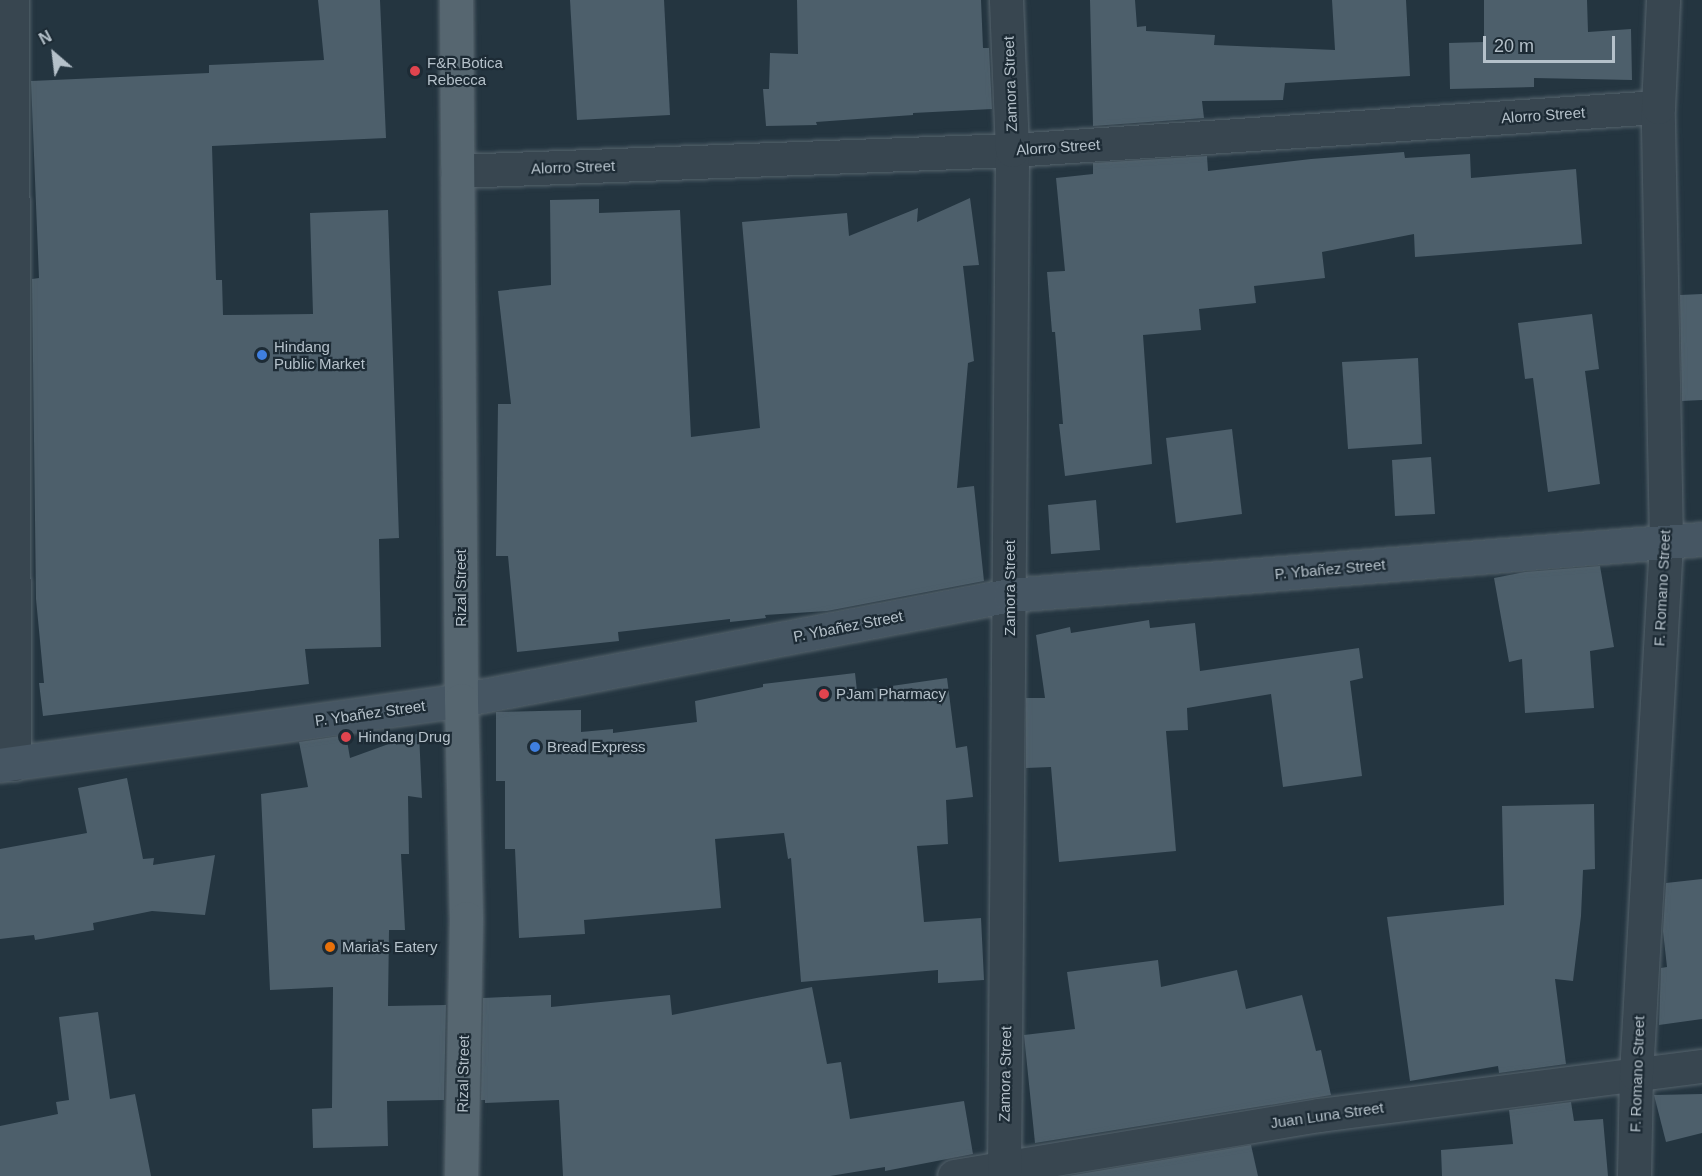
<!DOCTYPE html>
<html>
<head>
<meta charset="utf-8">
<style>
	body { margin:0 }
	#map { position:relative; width:1702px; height:1176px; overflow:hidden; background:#243540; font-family:Arial,sans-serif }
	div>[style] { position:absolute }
	.building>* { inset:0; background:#4d5f6b }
	.roads { filter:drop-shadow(0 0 2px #56646d) drop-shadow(0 0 2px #56646d) }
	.street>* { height:33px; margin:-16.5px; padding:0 16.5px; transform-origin:16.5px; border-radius:16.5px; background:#384650 }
	.secondary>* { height:33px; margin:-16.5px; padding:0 16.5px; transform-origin:16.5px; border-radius:16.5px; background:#465663 }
	.primary>* { height:33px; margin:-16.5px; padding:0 16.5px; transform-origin:16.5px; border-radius:16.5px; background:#566670 }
	.dots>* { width:16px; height:16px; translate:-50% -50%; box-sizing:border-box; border:3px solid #1d2b35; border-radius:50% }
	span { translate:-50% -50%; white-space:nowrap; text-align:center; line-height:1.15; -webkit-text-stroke:4.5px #1d2b35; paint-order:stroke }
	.poi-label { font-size:15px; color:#b5c1ca }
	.left { translate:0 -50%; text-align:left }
	.street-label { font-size:15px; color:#b5c1ca }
	.north { position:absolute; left:24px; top:24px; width:60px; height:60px; -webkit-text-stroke:4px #1d2b35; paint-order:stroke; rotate:332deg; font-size:16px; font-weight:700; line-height:24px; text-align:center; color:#b5c1ca }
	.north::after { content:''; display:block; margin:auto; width:21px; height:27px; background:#b5c1ca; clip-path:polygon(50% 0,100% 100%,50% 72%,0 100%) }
	.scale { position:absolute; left:1483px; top:36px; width:132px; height:27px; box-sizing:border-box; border:3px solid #b5c1ca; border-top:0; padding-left:8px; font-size:18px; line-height:21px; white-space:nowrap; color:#b5c1ca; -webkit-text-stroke:4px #1d2b35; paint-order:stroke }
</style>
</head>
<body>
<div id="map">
	<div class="building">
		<i style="clip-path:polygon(318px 0,380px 0,386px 138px,212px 146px,216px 280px,222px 280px,223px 315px,313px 314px,310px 213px,388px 210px,399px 538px,379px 539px,381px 647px,305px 649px,309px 684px,43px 716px,39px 683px,44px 683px,36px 599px,32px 279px,39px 278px,31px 81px,209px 73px,209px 65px,324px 60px)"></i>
		<i style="clip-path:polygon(570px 0,664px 0,670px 115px,577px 120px)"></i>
		<i style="clip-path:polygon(797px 0,981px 0,983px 48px,989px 48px,992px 109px,913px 113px,913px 115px,816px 122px,817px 125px,766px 126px,763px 89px,769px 89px,770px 53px,798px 54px)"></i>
		<i style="clip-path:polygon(1090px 0,1135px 0,1137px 27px,1146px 26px,1146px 31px,1215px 35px,1214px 45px,1335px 50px,1332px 0,1406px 0,1410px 76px,1285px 83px,1283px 100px,1202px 101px,1204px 118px,1093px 126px)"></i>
		<i style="clip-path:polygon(1484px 0,1587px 0,1588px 32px,1631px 29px,1632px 80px,1534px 78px,1534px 87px,1450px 89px,1449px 43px,1484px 42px)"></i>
		<i style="clip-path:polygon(1404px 152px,1405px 158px,1470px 154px,1471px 178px,1576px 169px,1582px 244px,1415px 257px,1414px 234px,1322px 252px,1325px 278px,1254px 286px,1256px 303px,1199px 309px,1201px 330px,1143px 335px,1152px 464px,1065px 476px,1059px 424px,1063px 424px,1055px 332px,1052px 332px,1047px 272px,1065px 271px,1056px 178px,1093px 174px,1093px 163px,1207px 156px,1208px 171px,1311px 159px)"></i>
		<i style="clip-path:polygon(970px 198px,979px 265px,963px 266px,974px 361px,968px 363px,957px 488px,974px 486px,984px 581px,827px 611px,765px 615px,766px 618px,730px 622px,730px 619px,618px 632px,619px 641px,517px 652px,508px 556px,496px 556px,498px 404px,511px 404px,498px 291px,551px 285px,550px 200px,599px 199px,599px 213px,680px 210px,691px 437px,760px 428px,742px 222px,847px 213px,849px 236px,918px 208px,917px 222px)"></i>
		<i style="clip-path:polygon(1702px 294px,1702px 400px,1682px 401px,1680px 295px)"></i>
		<i style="clip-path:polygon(1592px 314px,1599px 369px,1585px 371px,1600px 484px,1548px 492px,1533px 378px,1525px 379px,1518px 323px)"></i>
		<i style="clip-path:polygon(1418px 358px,1422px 444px,1348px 449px,1342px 362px)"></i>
		<i style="clip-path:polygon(1232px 429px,1242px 514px,1176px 523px,1166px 438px)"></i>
		<i style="clip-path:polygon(1431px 457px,1435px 514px,1395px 516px,1392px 460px)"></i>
		<i style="clip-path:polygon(1096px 500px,1100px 550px,1051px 554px,1048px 505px)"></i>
		<i style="clip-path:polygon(1600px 566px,1614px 647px,1590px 651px,1594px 708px,1525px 713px,1522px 659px,1509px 662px,1494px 578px,1525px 572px)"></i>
		<i style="clip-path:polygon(1149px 620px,1150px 628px,1195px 623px,1200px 671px,1359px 648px,1363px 678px,1350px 681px,1362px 776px,1283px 787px,1271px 694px,1187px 708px,1188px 730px,1166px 731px,1176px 851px,1059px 862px,1051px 767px,1026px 768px,1026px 698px,1045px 698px,1036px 635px,1070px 627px,1071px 633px)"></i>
		<i style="clip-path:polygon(855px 673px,857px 691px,947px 678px,956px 748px,967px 746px,973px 797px,946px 800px,948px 844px,917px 846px,924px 922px,981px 918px,984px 980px,938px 983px,938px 970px,801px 982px,791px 858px,788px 859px,784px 833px,715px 839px,721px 908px,584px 920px,585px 934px,519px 938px,515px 849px,505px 849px,505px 781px,496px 781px,496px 712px,581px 710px,581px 732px,613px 729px,613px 733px,697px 722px,695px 701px,763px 687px,763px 684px)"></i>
		<i style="clip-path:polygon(419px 733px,422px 798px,408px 796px,409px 854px,401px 854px,405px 930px,389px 930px,388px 1006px,446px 1005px,444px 1100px,387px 1101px,388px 1146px,313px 1148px,312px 1109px,332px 1108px,333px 987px,270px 990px,261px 794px,308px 787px,299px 742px,346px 735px,350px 758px)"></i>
		<i style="clip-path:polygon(127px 778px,143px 859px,154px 858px,153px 865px,215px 855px,205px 915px,152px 911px,93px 923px,94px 930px,35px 940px,34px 935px,0 939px,0 849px,87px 833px,78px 788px)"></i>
		<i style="clip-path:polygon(1594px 804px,1595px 869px,1583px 870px,1581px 916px,1573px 981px,1555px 979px,1566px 1064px,1499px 1073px,1498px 1066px,1410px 1081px,1387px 917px,1504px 905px,1502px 806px)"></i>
		<i style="clip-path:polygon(1702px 879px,1702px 1019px,1659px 1025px,1661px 968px,1667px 967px,1663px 931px,1666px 883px)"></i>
		<i style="clip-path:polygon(1158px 960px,1161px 987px,1237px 970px,1246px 1009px,1302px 995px,1316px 1051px,1321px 1050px,1331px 1095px,1035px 1143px,1024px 1035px,1075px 1029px,1067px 972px)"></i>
		<i style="clip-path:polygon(812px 987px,827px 1064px,841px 1062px,850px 1119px,964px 1101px,973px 1154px,885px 1171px,885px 1167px,830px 1176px,563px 1176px,559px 1100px,485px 1103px,485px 1100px,481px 1100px,483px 998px,551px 995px,551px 1007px,670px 995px,672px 1015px)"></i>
		<i style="clip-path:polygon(98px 1012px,110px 1099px,135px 1094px,151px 1176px,0 1176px,0 1126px,58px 1114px,56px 1102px,69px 1100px,59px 1017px)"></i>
		<i style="clip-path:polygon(1702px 1094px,1702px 1133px,1666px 1142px,1654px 1095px)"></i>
		<i style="clip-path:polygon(1571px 1102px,1574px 1121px,1603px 1119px,1608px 1176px,1442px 1176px,1441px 1150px,1513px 1144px,1509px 1110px)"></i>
		<i style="clip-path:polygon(1251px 1145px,1258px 1176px,1068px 1176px)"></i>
	</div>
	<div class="roads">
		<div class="street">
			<i style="left:12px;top:0;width:764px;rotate:89.85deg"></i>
			<i style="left:457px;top:171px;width:555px;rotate:-2.17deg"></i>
			<i style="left:1012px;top:150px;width:647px;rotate:-3.81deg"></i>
			<i style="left:954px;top:1176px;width:370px;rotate:-9.5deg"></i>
			<i style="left:1319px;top:1115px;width:386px;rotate:-7.3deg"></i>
			<i style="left:1004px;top:1176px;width:1026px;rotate:-89.55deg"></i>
			<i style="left:1012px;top:150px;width:150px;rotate:-92.3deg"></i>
			<i style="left:1634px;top:1176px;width:102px;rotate:-88.9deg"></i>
			<i style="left:1636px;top:1074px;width:533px;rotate:-86.77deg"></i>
			<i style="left:1666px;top:542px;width:435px;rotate:-91.1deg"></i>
			<i style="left:1658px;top:107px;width:107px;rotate:-87.3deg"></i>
		</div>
		<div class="secondary">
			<i style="left:0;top:765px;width:466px;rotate:-8deg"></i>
			<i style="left:461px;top:700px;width:559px;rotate:-10.83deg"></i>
			<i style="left:1010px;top:595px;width:694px;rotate:-4.63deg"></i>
		</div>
		<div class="primary">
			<i style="left:456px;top:0;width:700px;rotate:89.59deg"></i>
			<i style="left:461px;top:700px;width:218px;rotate:88.7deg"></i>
			<i style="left:466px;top:918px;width:258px;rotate:91.1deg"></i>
		</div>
	</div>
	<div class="dots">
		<i style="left:415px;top:71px;background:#e0444e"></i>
		<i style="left:262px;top:355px;background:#3f7fe0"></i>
		<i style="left:824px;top:694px;background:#e0444e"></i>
		<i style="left:346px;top:737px;background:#e0444e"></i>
		<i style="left:535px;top:747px;background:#3f7fe0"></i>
		<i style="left:330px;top:947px;background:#e8710a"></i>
	</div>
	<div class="poi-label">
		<span class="left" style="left:427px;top:71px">F&amp;R Botica<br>Rebecca</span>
		<span class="left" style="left:274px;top:355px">Hindang<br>Public Market</span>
		<span class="left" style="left:836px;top:694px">PJam Pharmacy</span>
		<span class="left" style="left:358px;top:737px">Hindang Drug</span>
		<span class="left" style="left:547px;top:747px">Bread Express</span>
		<span class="left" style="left:342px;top:947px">Maria's Eatery</span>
	</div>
	<div class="street-label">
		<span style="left:1010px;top:84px;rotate:-92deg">Zamora Street</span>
		<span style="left:1543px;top:115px;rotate:-4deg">Alorro Street</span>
		<span style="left:1058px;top:147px;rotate:-4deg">Alorro Street</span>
		<span style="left:573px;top:167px;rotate:-2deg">Alorro Street</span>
		<span style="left:1330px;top:569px;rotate:-5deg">P. Ybañez Street</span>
		<span style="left:461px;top:588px;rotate:-90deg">Rizal Street</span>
		<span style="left:1010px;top:588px;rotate:-90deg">Zamora Street</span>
		<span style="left:1662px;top:588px;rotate:-87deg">F. Romano Street</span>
		<span style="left:848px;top:626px;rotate:-11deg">P. Ybañez Street</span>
		<span style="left:370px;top:713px;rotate:-8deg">P. Ybañez Street</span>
		<span style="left:463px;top:1074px;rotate:-89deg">Rizal Street</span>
		<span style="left:1005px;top:1074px;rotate:-89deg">Zamora Street</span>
		<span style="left:1637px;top:1074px;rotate:-88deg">F. Romano Street</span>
		<span style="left:1327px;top:1115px;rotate:-8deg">Juan Luna Street</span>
	</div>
	<div class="north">N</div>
	<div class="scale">20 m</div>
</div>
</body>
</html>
